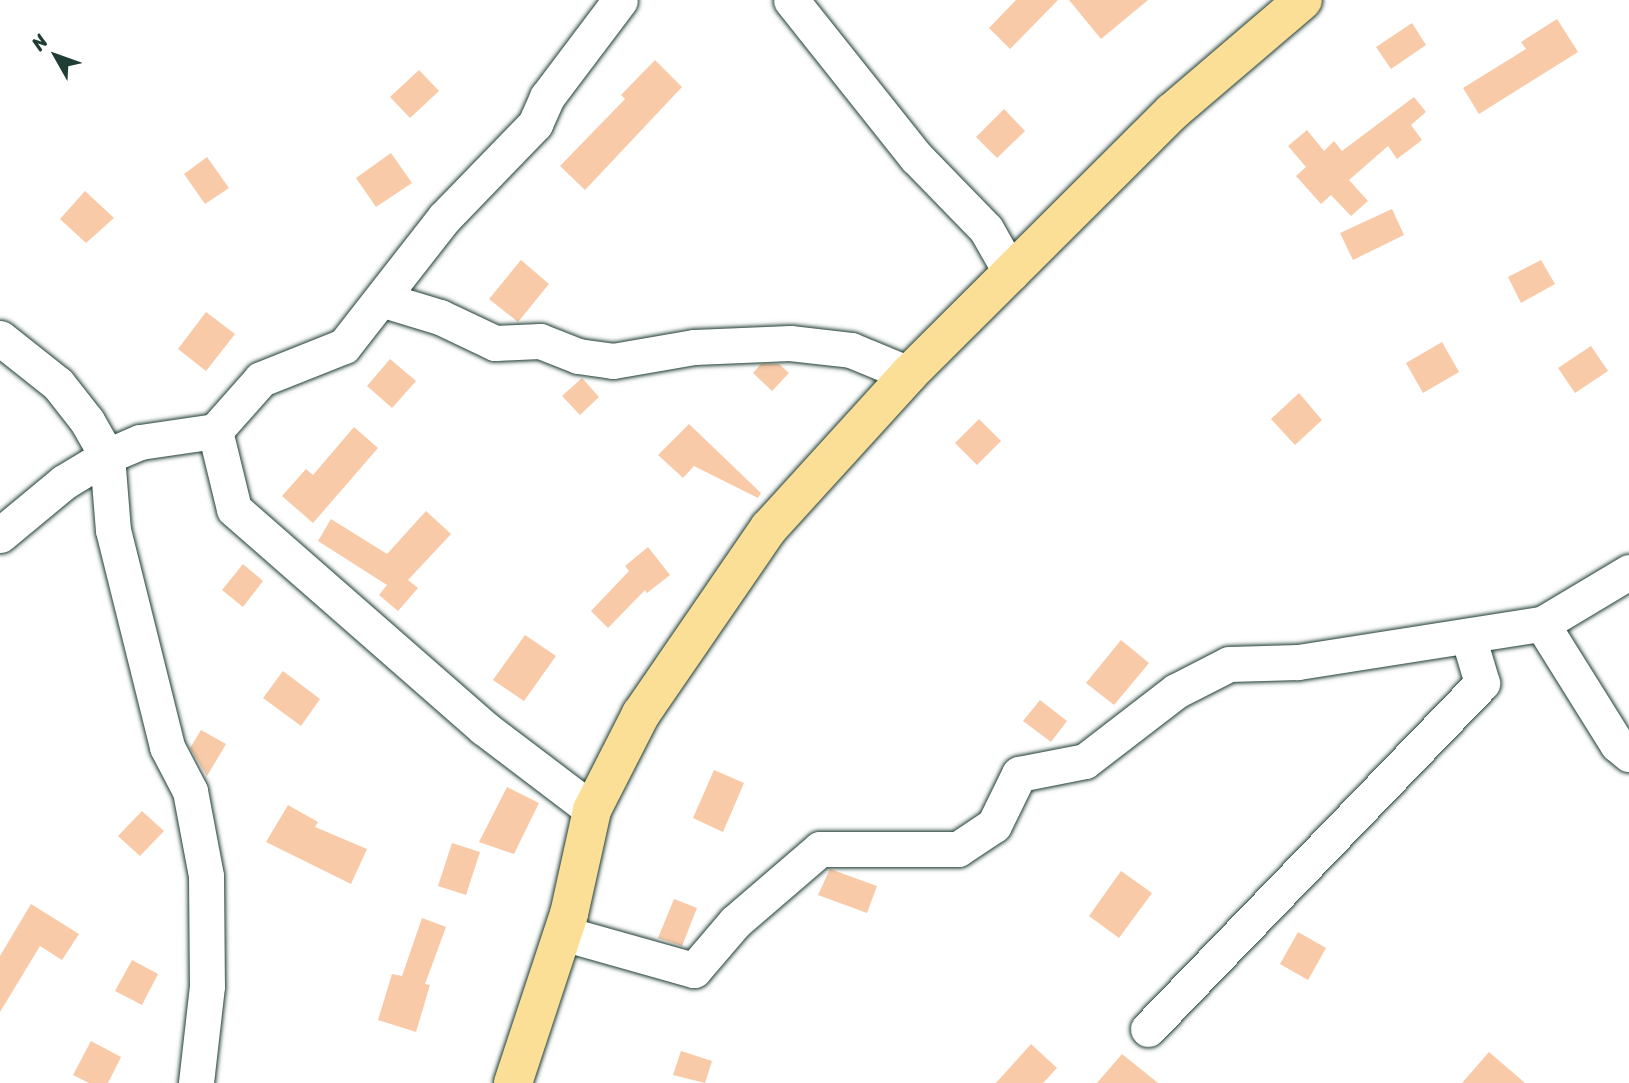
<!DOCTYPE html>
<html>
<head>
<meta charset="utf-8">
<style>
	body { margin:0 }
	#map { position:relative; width:1629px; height:1083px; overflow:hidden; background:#fff; font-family:Sriracha,sans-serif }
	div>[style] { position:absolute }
	.building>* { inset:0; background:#f8caa7 }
	.roads { filter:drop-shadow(0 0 2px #1f3d34) drop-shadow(0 0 2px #1f3d34) }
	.minor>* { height:35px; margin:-17.5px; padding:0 17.5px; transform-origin:17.5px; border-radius:17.5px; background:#fff }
	.major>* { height:38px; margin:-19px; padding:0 19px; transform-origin:19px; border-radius:19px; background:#fbdf96 }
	span { translate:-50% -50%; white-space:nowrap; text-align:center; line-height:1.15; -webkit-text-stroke:5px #fff; paint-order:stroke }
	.north { position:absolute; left:21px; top:21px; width:70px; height:70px; -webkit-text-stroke:5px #fff; paint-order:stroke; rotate:310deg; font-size:19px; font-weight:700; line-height:28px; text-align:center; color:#1f3d34 }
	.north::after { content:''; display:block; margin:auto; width:24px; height:32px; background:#1f3d34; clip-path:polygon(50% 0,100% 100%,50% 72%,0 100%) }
</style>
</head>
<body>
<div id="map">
	<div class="building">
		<i style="clip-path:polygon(1016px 0,1058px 0,1010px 49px,989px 28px)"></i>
		<i style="clip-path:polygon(1069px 0,1148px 0,1101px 39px)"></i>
		<i style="clip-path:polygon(1557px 19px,1578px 52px,1479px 114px,1463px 88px,1526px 49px,1521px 42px)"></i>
		<i style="clip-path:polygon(1412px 23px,1426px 45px,1391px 69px,1376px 47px)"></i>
		<i style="clip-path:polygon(655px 60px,682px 87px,585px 190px,560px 166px,625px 99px,621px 95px)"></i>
		<i style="clip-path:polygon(419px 70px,439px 91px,410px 118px,390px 97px)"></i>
		<i style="clip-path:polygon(1414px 97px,1426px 112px,1411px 125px,1422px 140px,1397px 159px,1388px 146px,1349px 180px,1368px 201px,1351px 216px,1331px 195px,1321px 204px,1296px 176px,1306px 167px,1288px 146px,1307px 130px,1324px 151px,1334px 141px,1342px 151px)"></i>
		<i style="clip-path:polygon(1004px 109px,1025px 131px,997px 158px,976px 137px)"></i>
		<i style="clip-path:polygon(391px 153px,412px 183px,376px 207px,356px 178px)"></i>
		<i style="clip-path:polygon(207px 157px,229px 188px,205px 204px,184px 174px)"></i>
		<i style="clip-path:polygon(85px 191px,114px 218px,86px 243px,60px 219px)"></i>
		<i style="clip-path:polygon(1392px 209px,1404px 235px,1353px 260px,1340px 233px)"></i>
		<i style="clip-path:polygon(521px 260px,549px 284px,518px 322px,489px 299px)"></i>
		<i style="clip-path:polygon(1541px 260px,1555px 284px,1521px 303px,1508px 277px)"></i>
		<i style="clip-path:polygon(206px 312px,235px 334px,206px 371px,178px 349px)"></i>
		<i style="clip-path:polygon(1442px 342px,1459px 372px,1423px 393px,1406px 363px)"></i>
		<i style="clip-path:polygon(1591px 346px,1608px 371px,1575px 393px,1558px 368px)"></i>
		<i style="clip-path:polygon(390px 359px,416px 381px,392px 408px,367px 386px)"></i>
		<i style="clip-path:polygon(761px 364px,779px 364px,789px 373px,772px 391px,753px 373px)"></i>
		<i style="clip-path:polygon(582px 378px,599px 397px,580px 415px,562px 396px)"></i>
		<i style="clip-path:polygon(1299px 393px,1322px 420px,1295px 445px,1271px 419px)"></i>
		<i style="clip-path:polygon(979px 419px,1001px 441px,977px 465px,955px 443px)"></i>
		<i style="clip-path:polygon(689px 424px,761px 493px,758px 498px,694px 466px,683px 478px,658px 455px)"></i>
		<i style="clip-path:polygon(354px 427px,378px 448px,313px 523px,282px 496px,306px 469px,313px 475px)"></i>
		<i style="clip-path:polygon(426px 511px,451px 534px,408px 580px,418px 588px,398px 611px,379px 595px,387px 585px,318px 541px,331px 519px,387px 554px)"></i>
		<i style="clip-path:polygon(648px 547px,670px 575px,647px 593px,645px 590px,608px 628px,591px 611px,629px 571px,625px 566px)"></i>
		<i style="clip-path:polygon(243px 564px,263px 581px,243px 607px,222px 590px)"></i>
		<i style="clip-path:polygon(525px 635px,556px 656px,524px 701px,493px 680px)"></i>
		<i style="clip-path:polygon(1121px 640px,1149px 663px,1114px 705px,1086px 683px)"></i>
		<i style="clip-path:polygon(283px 671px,320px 699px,301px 726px,263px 698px)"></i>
		<i style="clip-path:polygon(1040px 700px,1067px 721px,1051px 742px,1023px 721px)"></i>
		<i style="clip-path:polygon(201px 730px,226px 744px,207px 776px,190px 748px)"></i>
		<i style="clip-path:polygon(714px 770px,744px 783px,723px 832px,693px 818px)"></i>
		<i style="clip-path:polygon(507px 787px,539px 803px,514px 854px,479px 842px)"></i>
		<i style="clip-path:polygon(288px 805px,318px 822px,315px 827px,367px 849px,351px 884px,266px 842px)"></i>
		<i style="clip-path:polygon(142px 811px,164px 831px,140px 856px,118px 836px)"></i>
		<i style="clip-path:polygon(452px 843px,480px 852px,466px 895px,438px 886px)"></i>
		<i style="clip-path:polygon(830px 869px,877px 886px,867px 913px,818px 895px)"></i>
		<i style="clip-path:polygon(1121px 871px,1152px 893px,1119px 938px,1089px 916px)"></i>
		<i style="clip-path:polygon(674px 899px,697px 908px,682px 946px,658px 938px)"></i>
		<i style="clip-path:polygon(31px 904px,79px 934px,62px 960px,40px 946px,0 1012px,0 956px)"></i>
		<i style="clip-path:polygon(422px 918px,446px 927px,425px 984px,430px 985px,416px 1032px,378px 1020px,392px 974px,402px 976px)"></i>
		<i style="clip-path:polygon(1298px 932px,1326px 948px,1308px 980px,1280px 964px)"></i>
		<i style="clip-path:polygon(132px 960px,158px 974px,142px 1005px,115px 991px)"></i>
		<i style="clip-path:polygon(91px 1041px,121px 1057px,108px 1083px,89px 1083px,73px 1075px)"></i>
		<i style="clip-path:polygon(1031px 1044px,1057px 1068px,1043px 1083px,996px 1083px)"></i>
		<i style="clip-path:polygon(681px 1051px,712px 1061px,705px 1083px,673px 1075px)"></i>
		<i style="clip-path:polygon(1489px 1052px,1525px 1083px,1462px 1083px)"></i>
		<i style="clip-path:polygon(1122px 1054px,1158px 1083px,1097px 1083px)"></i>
	</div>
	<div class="roads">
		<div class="minor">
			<i style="left:791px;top:0;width:201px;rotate:51.5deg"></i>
			<i style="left:916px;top:157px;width:100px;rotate:45.8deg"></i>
			<i style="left:986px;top:229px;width:51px;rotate:60.4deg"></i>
			<i style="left:384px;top:300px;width:59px;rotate:16.9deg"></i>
			<i style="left:440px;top:317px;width:61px;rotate:25.3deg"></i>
			<i style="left:495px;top:343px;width:45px;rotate:-2.5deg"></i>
			<i style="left:540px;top:341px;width:41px;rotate:21.5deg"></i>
			<i style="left:578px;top:356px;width:35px;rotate:8deg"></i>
			<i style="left:613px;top:361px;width:82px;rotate:-9.8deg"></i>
			<i style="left:694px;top:347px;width:96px;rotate:-2.4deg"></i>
			<i style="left:790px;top:343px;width:61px;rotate:6.5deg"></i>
			<i style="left:851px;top:350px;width:63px;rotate:22.5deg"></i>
			<i style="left:0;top:338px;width:74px;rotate:38.4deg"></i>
			<i style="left:58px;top:384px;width:47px;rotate:51.9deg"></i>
			<i style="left:87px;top:421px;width:40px;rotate:60.3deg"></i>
			<i style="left:107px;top:456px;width:74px;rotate:85.4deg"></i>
			<i style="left:113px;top:530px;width:224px;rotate:76deg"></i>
			<i style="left:167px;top:747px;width:50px;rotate:62.4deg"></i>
			<i style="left:190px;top:791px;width:86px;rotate:79.3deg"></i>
			<i style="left:206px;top:876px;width:110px;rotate:89.5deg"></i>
			<i style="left:207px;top:986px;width:98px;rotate:96.5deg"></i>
			<i style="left:215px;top:431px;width:80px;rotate:76.3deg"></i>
			<i style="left:234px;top:509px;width:332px;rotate:41.2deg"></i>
			<i style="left:484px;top:728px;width:136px;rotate:37.2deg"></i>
			<i style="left:0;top:535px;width:83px;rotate:-39.6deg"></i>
			<i style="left:64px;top:482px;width:50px;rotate:-31.2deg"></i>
			<i style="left:107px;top:456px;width:36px;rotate:-23deg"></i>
			<i style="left:140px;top:442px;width:76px;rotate:-8.3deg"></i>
			<i style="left:215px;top:431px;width:69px;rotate:-48.5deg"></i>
			<i style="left:261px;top:379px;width:89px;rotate:-21.7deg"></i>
			<i style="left:344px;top:346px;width:162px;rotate:-52deg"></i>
			<i style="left:444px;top:218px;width:131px;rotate:-45.9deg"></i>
			<i style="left:535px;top:124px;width:30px;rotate:-66deg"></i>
			<i style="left:547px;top:97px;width:121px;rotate:-53deg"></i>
			<i style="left:1542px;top:624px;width:142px;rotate:58deg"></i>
			<i style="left:1617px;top:744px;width:16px;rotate:40deg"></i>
			<i style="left:562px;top:933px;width:137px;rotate:15.7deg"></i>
			<i style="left:694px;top:970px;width:63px;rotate:-49.5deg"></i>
			<i style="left:735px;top:922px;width:112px;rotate:-40.7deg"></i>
			<i style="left:820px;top:849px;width:138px"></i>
			<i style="left:958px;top:849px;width:43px;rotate:-33.7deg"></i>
			<i style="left:994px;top:825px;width:57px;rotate:-63.9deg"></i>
			<i style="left:1019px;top:774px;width:67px;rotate:-11.1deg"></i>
			<i style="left:1085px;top:761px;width:115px;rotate:-37.6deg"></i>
			<i style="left:1176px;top:691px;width:59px;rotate:-27deg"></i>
			<i style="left:1229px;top:664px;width:69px;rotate:-1.7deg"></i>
			<i style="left:1298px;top:662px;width:247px;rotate:-8.9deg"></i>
			<i style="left:1542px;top:624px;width:101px;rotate:-30.9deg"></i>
			<i style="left:1148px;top:1029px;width:481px;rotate:-46deg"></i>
			<i style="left:1482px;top:683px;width:49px;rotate:-106.6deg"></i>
		</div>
		<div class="major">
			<i style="left:513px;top:1083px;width:178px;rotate:-71.7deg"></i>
			<i style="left:569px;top:914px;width:107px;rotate:-77.5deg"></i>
			<i style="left:592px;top:810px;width:108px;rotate:-63deg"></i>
			<i style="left:641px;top:714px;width:226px;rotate:-55.5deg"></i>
			<i style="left:769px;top:528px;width:208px;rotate:-47.7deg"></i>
			<i style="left:909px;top:374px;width:371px;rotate:-44.9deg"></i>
			<i style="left:1172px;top:112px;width:172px;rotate:-40.5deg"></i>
		</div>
	</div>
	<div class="north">N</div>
</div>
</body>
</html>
